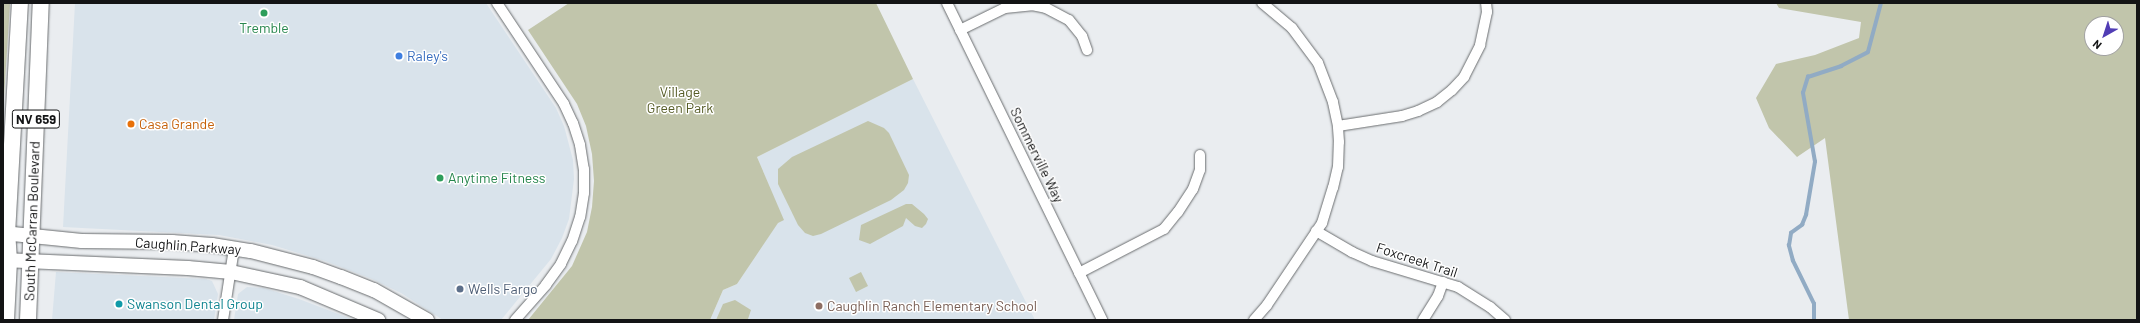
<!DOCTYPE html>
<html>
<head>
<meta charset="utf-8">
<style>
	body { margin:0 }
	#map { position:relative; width:2140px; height:323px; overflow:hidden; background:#eaedf0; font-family:Barlow,sans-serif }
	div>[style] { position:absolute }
	.built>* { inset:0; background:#d9e3eb }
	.green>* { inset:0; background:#c1c5ab }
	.stream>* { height:3.5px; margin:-1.75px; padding:0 1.75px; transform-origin:1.75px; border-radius:1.75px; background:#91abc4 }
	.roads { filter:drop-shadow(0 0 1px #6a6d6f) drop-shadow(0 0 1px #6a6d6f) }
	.street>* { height:10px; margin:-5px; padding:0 5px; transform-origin:5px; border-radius:5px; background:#fff }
	.secondary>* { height:14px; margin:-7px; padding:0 7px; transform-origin:7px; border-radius:7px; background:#fff }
	.primary>* { height:16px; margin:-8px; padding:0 8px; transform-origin:8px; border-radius:8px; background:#fff }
	.dots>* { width:11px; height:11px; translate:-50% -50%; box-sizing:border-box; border:2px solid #fff; border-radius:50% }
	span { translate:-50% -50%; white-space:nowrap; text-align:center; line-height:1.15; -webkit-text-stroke:3px #fff; paint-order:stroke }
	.shield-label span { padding:1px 3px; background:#fff; border:1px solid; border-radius:3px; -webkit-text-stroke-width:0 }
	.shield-label { font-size:13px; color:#131415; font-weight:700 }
	.leisure-label { font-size:14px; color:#27864d }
	.left { translate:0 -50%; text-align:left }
	.shop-label { font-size:14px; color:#366cbe }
	.park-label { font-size:14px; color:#555b25 }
	.food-label { font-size:14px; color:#c56008 }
	.street-label { font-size:14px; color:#131415 }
	.service-label { font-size:14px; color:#4e5e75 }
	.culture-label { font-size:14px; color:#0d838f }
	.education-label { font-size:14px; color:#785e54 }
	.frame { position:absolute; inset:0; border:4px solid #131415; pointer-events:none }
	.north { position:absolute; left:2084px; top:16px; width:40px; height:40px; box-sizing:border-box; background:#fff; border:1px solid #a1a1a1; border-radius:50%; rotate:219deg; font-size:11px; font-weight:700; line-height:16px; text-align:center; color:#131415 }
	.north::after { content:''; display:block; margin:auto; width:14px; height:18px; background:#513db5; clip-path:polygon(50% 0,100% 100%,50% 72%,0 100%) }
</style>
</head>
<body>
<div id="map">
	<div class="built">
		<i style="clip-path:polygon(75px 3px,486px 3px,556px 108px,564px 126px,573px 160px,574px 179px,569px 219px,562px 238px,551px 259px,501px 320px,443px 320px,401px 293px,372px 279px,325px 261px,272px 245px,219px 235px,63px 227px)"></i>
		<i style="clip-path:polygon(913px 79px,1035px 320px,710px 320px,723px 290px,737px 284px,778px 222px,783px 220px,757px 157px)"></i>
		<i style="clip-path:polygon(56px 272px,206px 279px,212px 281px,218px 294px,214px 320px,52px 320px)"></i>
		<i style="clip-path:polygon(247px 287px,264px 288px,299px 299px,354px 320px,234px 320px,238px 294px)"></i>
	</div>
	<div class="green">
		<i style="clip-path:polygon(3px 3px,10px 3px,3px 114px)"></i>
		<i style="clip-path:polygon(569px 3px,876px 3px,913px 79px,757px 157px,784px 220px,778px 223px,737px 284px,723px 290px,710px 320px,528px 320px,572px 266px,587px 232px,592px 207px,594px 181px,592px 154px,586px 126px,577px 104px,528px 30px)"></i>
		<i style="clip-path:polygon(evenodd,1776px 3px,2137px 3px,2137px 320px,1849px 320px,1825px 138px,1797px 157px,1769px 128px,1756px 98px,1776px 64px,1815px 55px,1859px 38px,1861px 22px,1779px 8px,1776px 3px,2092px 24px,2116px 24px,2116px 48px,2092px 48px,2092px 24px)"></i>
		<i style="clip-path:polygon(868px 121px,884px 128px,889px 133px,909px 175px,908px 183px,904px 190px,891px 200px,821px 234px,813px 236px,805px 233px,798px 225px,778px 184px,778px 169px,792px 157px)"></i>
		<i style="clip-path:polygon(906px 204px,912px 204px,924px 214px,928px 219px,926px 224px,922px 228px,915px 226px,906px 218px,903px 226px,870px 244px,859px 240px,861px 225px)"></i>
		<i style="clip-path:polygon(861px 272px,868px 286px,856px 292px,849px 278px)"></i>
		<i style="clip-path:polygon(735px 300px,751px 310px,748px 319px,716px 320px,723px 304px)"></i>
	</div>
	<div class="stream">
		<i style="left:1814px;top:320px;width:16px;rotate:-90deg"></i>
		<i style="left:1814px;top:304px;width:48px;rotate:-116deg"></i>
		<i style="left:1793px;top:261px;width:16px;rotate:-105deg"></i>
		<i style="left:1789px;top:246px;width:13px;rotate:-81deg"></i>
		<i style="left:1791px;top:233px;width:14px;rotate:-36deg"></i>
		<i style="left:1802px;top:225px;width:11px;rotate:-68deg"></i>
		<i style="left:1806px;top:215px;width:54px;rotate:-80.4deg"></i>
		<i style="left:1815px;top:162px;width:70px;rotate:-99.9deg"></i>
		<i style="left:1803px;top:93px;width:17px;rotate:-73deg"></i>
		<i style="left:1808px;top:77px;width:35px;rotate:-18deg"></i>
		<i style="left:1841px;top:66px;width:30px;rotate:-27deg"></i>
		<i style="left:1868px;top:52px;width:51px;rotate:-75.1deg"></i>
	</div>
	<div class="roads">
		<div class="street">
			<i style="left:497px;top:3px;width:121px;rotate:56.4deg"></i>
			<i style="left:564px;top:104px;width:21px;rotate:65deg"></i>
			<i style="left:573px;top:123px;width:23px;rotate:72deg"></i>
			<i style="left:580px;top:145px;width:24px;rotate:81deg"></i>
			<i style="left:584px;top:169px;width:24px;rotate:90deg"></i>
			<i style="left:584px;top:193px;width:24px;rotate:99deg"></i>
			<i style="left:580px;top:217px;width:25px;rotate:108deg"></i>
			<i style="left:572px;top:241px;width:25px;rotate:116deg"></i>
			<i style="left:561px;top:264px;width:26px;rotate:126deg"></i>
			<i style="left:546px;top:285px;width:47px;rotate:131.5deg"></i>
			<i style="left:947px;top:3px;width:353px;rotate:63.9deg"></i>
			<i style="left:960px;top:30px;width:50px;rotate:-26.1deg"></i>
			<i style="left:1005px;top:8px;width:27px;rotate:-6deg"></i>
			<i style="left:1032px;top:5px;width:14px;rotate:12deg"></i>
			<i style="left:1046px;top:8px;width:26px;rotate:28deg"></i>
			<i style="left:1069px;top:20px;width:21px;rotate:51deg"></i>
			<i style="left:1082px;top:36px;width:15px;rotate:70deg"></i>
			<i style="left:1338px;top:126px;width:65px;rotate:-8.9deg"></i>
			<i style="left:1402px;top:116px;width:17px;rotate:-17deg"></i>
			<i style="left:1418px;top:111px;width:21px;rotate:-25deg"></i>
			<i style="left:1437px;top:102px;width:19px;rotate:-39deg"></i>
			<i style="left:1452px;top:90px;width:18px;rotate:-47deg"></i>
			<i style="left:1464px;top:77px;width:36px;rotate:-63deg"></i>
			<i style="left:1480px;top:45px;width:34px;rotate:-78deg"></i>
			<i style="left:1487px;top:12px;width:9px;rotate:-96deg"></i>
			<i style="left:1316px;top:231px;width:42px;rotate:30.3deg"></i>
			<i style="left:1352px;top:252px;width:22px;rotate:24deg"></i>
			<i style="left:1372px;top:261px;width:90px;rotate:16.8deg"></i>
			<i style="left:1458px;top:287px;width:38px;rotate:32deg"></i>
			<i style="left:1490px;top:307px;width:20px;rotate:41deg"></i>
			<i style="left:1079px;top:273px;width:96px;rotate:-27.4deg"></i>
			<i style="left:1164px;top:229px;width:22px;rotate:-51deg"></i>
			<i style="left:1178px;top:212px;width:27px;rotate:-57deg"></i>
			<i style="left:1193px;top:189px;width:20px;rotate:-70deg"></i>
			<i style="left:1200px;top:170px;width:15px;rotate:-90deg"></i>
			<i style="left:223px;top:320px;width:73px;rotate:-81.3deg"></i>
			<i style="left:1254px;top:320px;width:20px;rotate:-49deg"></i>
			<i style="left:1267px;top:305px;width:99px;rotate:-56.1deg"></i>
			<i style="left:1322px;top:223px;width:37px;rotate:-73deg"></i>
			<i style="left:1333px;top:188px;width:22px;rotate:-77deg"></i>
			<i style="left:1338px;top:167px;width:25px;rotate:-88deg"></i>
			<i style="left:1339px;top:142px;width:16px;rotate:-94deg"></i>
			<i style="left:1338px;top:126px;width:25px;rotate:-102deg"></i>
			<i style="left:1333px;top:102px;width:42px;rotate:-111deg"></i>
			<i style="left:1318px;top:63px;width:44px;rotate:-126.6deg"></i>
			<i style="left:1292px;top:28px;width:39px;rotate:-140deg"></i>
			<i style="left:1423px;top:320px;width:28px;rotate:-58deg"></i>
			<i style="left:1438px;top:296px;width:15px;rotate:-70deg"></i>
		</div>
		<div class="secondary">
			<i style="left:3px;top:233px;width:79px;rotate:5.8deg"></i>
			<i style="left:82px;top:241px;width:90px;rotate:0.6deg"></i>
			<i style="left:172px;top:242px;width:40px;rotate:4.3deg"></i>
			<i style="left:212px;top:245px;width:39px;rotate:9deg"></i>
			<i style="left:251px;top:251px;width:64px;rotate:14.5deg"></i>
			<i style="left:313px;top:267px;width:30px;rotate:20deg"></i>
			<i style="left:341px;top:277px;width:35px;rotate:22deg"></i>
			<i style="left:374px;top:290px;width:61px;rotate:29.5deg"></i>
			<i style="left:3px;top:260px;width:185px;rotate:2.5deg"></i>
			<i style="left:188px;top:268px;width:43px;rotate:5.3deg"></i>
			<i style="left:231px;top:272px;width:71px;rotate:12.3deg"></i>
			<i style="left:300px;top:287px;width:85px;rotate:22.9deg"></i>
		</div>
		<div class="primary">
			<i style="left:6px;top:320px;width:60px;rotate:-87.1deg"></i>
			<i style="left:9px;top:260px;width:26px;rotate:-94deg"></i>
			<i style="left:7px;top:234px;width:231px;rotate:-86.8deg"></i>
			<i style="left:28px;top:320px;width:317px;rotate:-87.7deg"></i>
		</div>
	</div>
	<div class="dots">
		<i style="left:264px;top:13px;background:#2e9e5b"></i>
		<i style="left:399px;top:56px;background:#3f7fe0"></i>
		<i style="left:131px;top:124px;background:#e8710a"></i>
		<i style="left:440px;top:178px;background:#2e9e5b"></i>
		<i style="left:460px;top:289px;background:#5c6f8a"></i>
		<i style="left:119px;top:304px;background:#0f9aa8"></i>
		<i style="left:819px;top:306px;background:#8d6e63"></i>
	</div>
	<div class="shield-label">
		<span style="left:36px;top:119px">NV 659</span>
	</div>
	<div class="leisure-label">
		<span style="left:264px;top:28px">Tremble</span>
		<span class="left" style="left:448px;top:178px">Anytime Fitness</span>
	</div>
	<div class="shop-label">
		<span class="left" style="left:407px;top:56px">Raley's</span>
	</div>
	<div class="park-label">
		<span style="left:680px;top:100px">Village<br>Green Park</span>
	</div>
	<div class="food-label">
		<span class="left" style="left:139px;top:124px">Casa Grande</span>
	</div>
	<div class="street-label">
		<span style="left:1037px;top:155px;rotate:64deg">Sommerville Way</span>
		<span style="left:32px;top:221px;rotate:-88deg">South McCarran Boulevard</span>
		<span style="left:188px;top:246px;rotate:4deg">Caughlin Parkway</span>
		<span style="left:1417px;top:260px;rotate:18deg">Foxcreek Trail</span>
	</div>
	<div class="service-label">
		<span class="left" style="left:468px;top:289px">Wells Fargo</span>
	</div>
	<div class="culture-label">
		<span class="left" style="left:127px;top:304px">Swanson Dental Group</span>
	</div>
	<div class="education-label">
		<span class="left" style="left:827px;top:306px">Caughlin Ranch Elementary School</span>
	</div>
	<div class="frame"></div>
	<div class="north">N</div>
</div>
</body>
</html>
